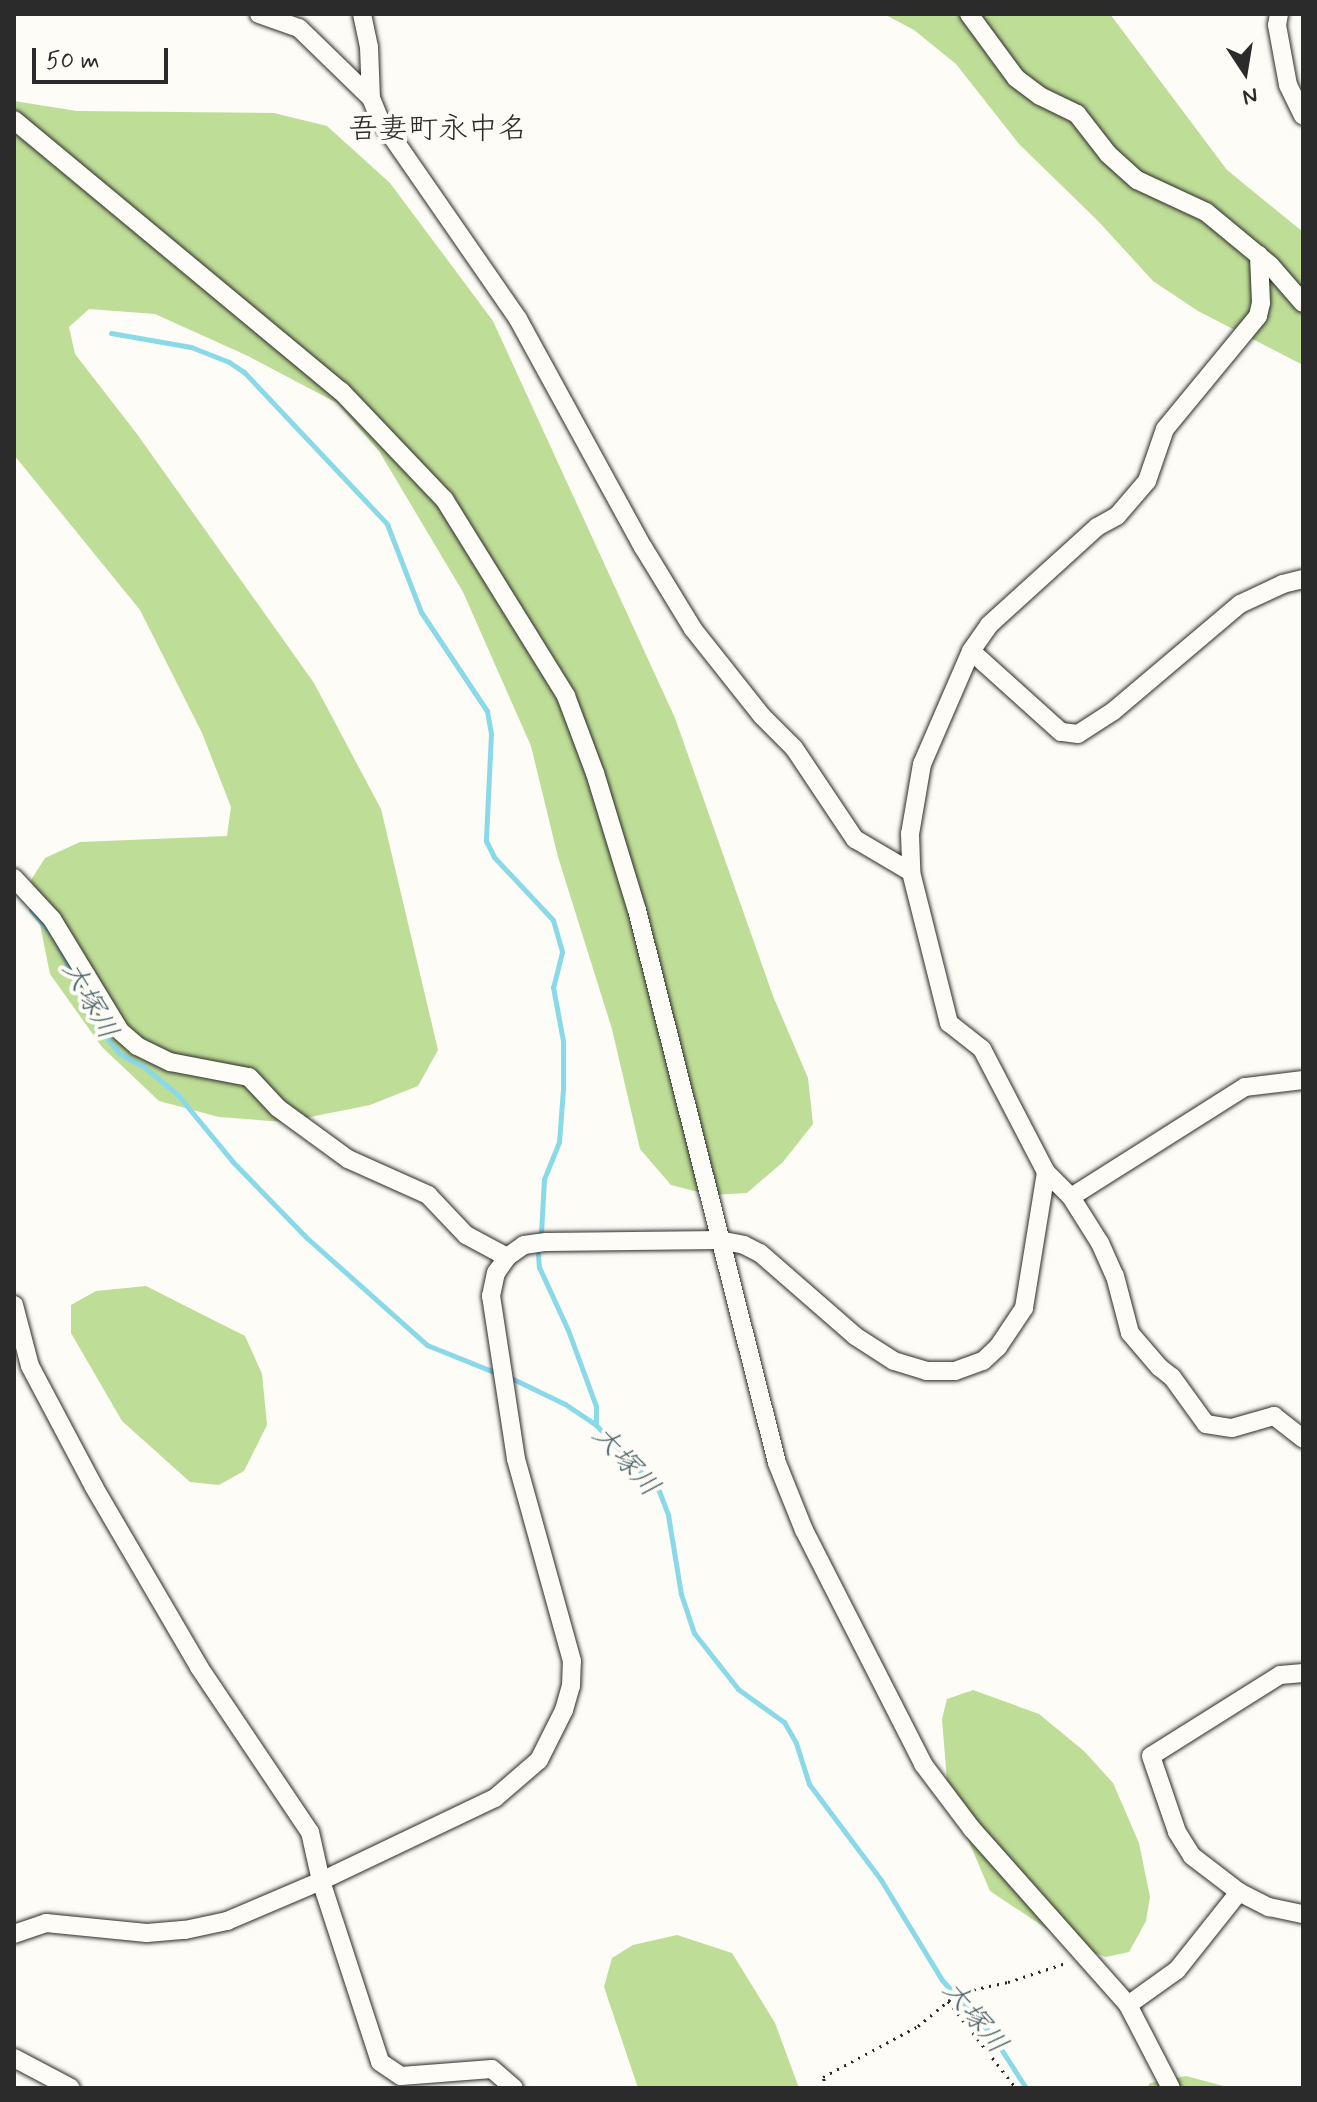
<!DOCTYPE html>
<html>
<head>
<meta charset="utf-8">
<style>
	body { margin:0 }
	#map { position:relative; width:1317px; height:2102px; overflow:hidden; background:#fdfcf7; font-family:Mynerve,"Klee One",sans-serif }
	div>[style] { position:absolute }
	.green>* { inset:0; background:#bedd96 }
	.stream>* { height:5px; margin:-2.5px; padding:0 2.5px; transform-origin:2.5px; border-radius:2.5px; background:#8ad9e8 }
	.path>* { height:3px; margin-top:-1.5px; transform-origin:0; background:repeating-linear-gradient(90deg,#2b2b2b 0 2px,transparent 0 8px) }
	.roads { filter:drop-shadow(0 0 2px #2b2b2b) drop-shadow(0 0 2px #2b2b2b) }
	.minor>* { height:18px; margin:-9px; padding:0 9px; transform-origin:9px; border-radius:9px; background:#fdfcf7 }
	span { translate:-50% -50%; white-space:nowrap; text-align:center; line-height:1.15; -webkit-text-stroke:8px #fdfcf7; paint-order:stroke }
	.water-label { font-size:28px; color:#485f64; font-style:italic }
	.quarter-label { font-size:30px; color:#2b2b2b }
	.frame { position:absolute; inset:0; border:16px solid #2b2b2b; pointer-events:none }
	.north { position:absolute; left:1205px; top:32px; width:80px; height:80px; -webkit-text-stroke:6px #fdfcf7; paint-order:stroke; rotate:168deg; font-size:22px; font-weight:700; line-height:32px; text-align:center; color:#2b2b2b }
	.north::after { content:''; display:block; margin:auto; width:28px; height:36px; background:#2b2b2b; clip-path:polygon(50% 0,100% 100%,50% 72%,0 100%) }
	.scale { position:absolute; left:32px; top:48px; width:136px; height:36px; box-sizing:border-box; border:4px solid #2b2b2b; border-top:0; padding-left:10px; font-size:24px; line-height:28px; white-space:nowrap; color:#2b2b2b; -webkit-text-stroke:6px #fdfcf7; paint-order:stroke }
</style>
</head>
<body>
<div id="map">
	<div class="green">
		<i style="clip-path:polygon(884px 14px,1110px 14px,1227px 170px,1303px 232px,1303px 365px,1198px 311px,1153px 281px,1098px 221px,1019px 144px,956px 64px,914px 30px)"></i>
		<i style="clip-path:polygon(14px 101px,77px 111px,274px 113px,327px 126px,390px 183px,493px 321px,675px 718px,773px 996px,808px 1078px,813px 1124px,783px 1162px,747px 1193px,710px 1195px,671px 1185px,640px 1149px,612px 1029px,558px 857px,531px 746px,463px 592px,379px 451px,337px 403px,248px 356px,155px 314px,89px 309px,69px 327px,75px 354px,137px 434px,314px 683px,381px 809px,438px 1050px,418px 1086px,370px 1105px,285px 1122px,219px 1117px,159px 1101px,102px 1047px,50px 974px,31px 880px,45px 858px,80px 842px,227px 836px,231px 807px,202px 733px,140px 610px,14px 455px)"></i>
		<i style="clip-path:polygon(146px 1286px,245px 1336px,262px 1374px,267px 1425px,244px 1471px,219px 1485px,190px 1482px,122px 1421px,71px 1333px,71px 1305px,96px 1291px)"></i>
		<i style="clip-path:polygon(973px 1690px,1039px 1714px,1084px 1751px,1113px 1783px,1139px 1843px,1150px 1897px,1146px 1921px,1129px 1952px,1106px 1957px,1071px 1945px,990px 1891px,948px 1793px,942px 1719px,947px 1699px)"></i>
		<i style="clip-path:polygon(677px 1935px,732px 1953px,775px 2023px,799px 2088px,638px 2088px,604px 1987px,612px 1958px,633px 1945px)"></i>
		<i style="clip-path:polygon(1186px 2076px,1231px 2088px,1147px 2088px,1150px 2083px)"></i>
	</div>
	<div class="stream">
		<i style="left:111px;top:333px;width:81px;rotate:9.9deg"></i>
		<i style="left:191px;top:347px;width:41px;rotate:21.5deg"></i>
		<i style="left:229px;top:362px;width:18px;rotate:34deg"></i>
		<i style="left:244px;top:372px;width:209px;rotate:46.7deg"></i>
		<i style="left:387px;top:524px;width:94px;rotate:68.9deg"></i>
		<i style="left:421px;top:612px;width:119px;rotate:56.3deg"></i>
		<i style="left:487px;top:711px;width:22px;rotate:80deg"></i>
		<i style="left:491px;top:733px;width:108px;rotate:92.7deg"></i>
		<i style="left:486px;top:841px;width:18px;rotate:63deg"></i>
		<i style="left:494px;top:857px;width:86px;rotate:46.9deg"></i>
		<i style="left:553px;top:920px;width:33px;rotate:74deg"></i>
		<i style="left:562px;top:952px;width:36px;rotate:104deg"></i>
		<i style="left:553px;top:987px;width:55px;rotate:79.5deg"></i>
		<i style="left:563px;top:1041px;width:48px;rotate:90deg"></i>
		<i style="left:563px;top:1089px;width:53px;rotate:94.3deg"></i>
		<i style="left:559px;top:1142px;width:40px;rotate:112deg"></i>
		<i style="left:544px;top:1179px;width:53px;rotate:93.2deg"></i>
		<i style="left:31px;top:910px;width:30px;rotate:50deg"></i>
		<i style="left:58px;top:944px;width:86px;rotate:65.2deg"></i>
		<i style="left:94px;top:1022px;width:41px;rotate:50.9deg"></i>
		<i style="left:120px;top:1054px;width:26px;rotate:28deg"></i>
		<i style="left:143px;top:1066px;width:44px;rotate:39.5deg"></i>
		<i style="left:177px;top:1094px;width:88px;rotate:50.5deg"></i>
		<i style="left:233px;top:1162px;width:106px;rotate:45.8deg"></i>
		<i style="left:307px;top:1238px;width:161px;rotate:41.7deg"></i>
		<i style="left:427px;top:1345px;width:78px;rotate:21.9deg"></i>
		<i style="left:538px;top:1254px;width:13px;rotate:86deg"></i>
		<i style="left:539px;top:1267px;width:69px;rotate:65.3deg"></i>
		<i style="left:568px;top:1330px;width:81px;rotate:69.8deg"></i>
		<i style="left:596px;top:1406px;width:18px;rotate:90deg"></i>
		<i style="left:509px;top:1377px;width:62px;rotate:25.7deg"></i>
		<i style="left:565px;top:1404px;width:37px;rotate:34deg"></i>
		<i style="left:596px;top:1425px;width:91px;rotate:46.3deg"></i>
		<i style="left:659px;top:1491px;width:26px;rotate:69deg"></i>
		<i style="left:668px;top:1515px;width:80px;rotate:80.7deg"></i>
		<i style="left:681px;top:1594px;width:41px;rotate:71.6deg"></i>
		<i style="left:694px;top:1633px;width:71px;rotate:51.8deg"></i>
		<i style="left:738px;top:1689px;width:57px;rotate:35.7deg"></i>
		<i style="left:784px;top:1722px;width:24px;rotate:60deg"></i>
		<i style="left:796px;top:1743px;width:43px;rotate:72.4deg"></i>
		<i style="left:809px;top:1784px;width:120px;rotate:53.1deg"></i>
		<i style="left:881px;top:1880px;width:117px;rotate:58.6deg"></i>
		<i style="left:942px;top:1980px;width:74px;rotate:47.7deg"></i>
		<i style="left:992px;top:2035px;width:63px;rotate:57.3deg"></i>
	</div>
	<div class="path">
		<i style="left:948px;top:2001px;width:110px;rotate:52deg"></i>
		<i style="left:827px;top:2088px;width:12px;rotate:-110deg"></i>
		<i style="left:823px;top:2077px;width:108px;rotate:-28.2deg"></i>
		<i style="left:918px;top:2026px;width:52px;rotate:-39.5deg"></i>
		<i style="left:958px;top:1993px;width:51px;rotate:-12.4deg"></i>
		<i style="left:1008px;top:1982px;width:61px;rotate:-18.1deg"></i>
	</div>
	<div class="roads">
		<div class="minor">
			<i style="left:259px;top:14px;width:42px;rotate:19.3deg"></i>
			<i style="left:299px;top:28px;width:100px;rotate:44.2deg"></i>
			<i style="left:362px;top:14px;width:34px;rotate:78deg"></i>
			<i style="left:369px;top:47px;width:51px;rotate:87.8deg"></i>
			<i style="left:371px;top:98px;width:22px;rotate:68deg"></i>
			<i style="left:379px;top:118px;width:244px;rotate:55.3deg"></i>
			<i style="left:518px;top:319px;width:260px;rotate:61.3deg"></i>
			<i style="left:643px;top:547px;width:96px;rotate:58.6deg"></i>
			<i style="left:693px;top:629px;width:111px;rotate:51.6deg"></i>
			<i style="left:762px;top:716px;width:45px;rotate:45deg"></i>
			<i style="left:794px;top:748px;width:110px;rotate:56.2deg"></i>
			<i style="left:855px;top:839px;width:65px;rotate:30.5deg"></i>
			<i style="left:969px;top:14px;width:79px;rotate:53.7deg"></i>
			<i style="left:1016px;top:78px;width:30px;rotate:37deg"></i>
			<i style="left:1040px;top:96px;width:41px;rotate:25.9deg"></i>
			<i style="left:1077px;top:114px;width:51px;rotate:52.2deg"></i>
			<i style="left:1108px;top:154px;width:39px;rotate:42deg"></i>
			<i style="left:1137px;top:180px;width:76px;rotate:24.9deg"></i>
			<i style="left:1206px;top:212px;width:83px;rotate:39.6deg"></i>
			<i style="left:1270px;top:265px;width:50px;rotate:49deg"></i>
			<i style="left:1279px;top:14px;width:11px;rotate:100deg"></i>
			<i style="left:1277px;top:25px;width:61px;rotate:79.6deg"></i>
			<i style="left:1288px;top:85px;width:34px;rotate:64deg"></i>
			<i style="left:14px;top:120px;width:425px;rotate:39.7deg"></i>
			<i style="left:341px;top:391px;width:149px;rotate:46.4deg"></i>
			<i style="left:444px;top:499px;width:232px;rotate:58.2deg"></i>
			<i style="left:566px;top:696px;width:82px;rotate:69.4deg"></i>
			<i style="left:595px;top:773px;width:143px;rotate:73deg"></i>
			<i style="left:637px;top:910px;width:570px;rotate:75.79deg"></i>
			<i style="left:777px;top:1463px;width:72px;rotate:68.1deg"></i>
			<i style="left:804px;top:1530px;width:263px;rotate:63deg"></i>
			<i style="left:923px;top:1764px;width:81px;rotate:53deg"></i>
			<i style="left:972px;top:1829px;width:235px;rotate:48.4deg"></i>
			<i style="left:1128px;top:2005px;width:93px;rotate:62.6deg"></i>
			<i style="left:1303px;top:579px;width:21px;rotate:166deg"></i>
			<i style="left:1283px;top:584px;width:47px;rotate:155.1deg"></i>
			<i style="left:1240px;top:604px;width:167px;rotate:139.8deg"></i>
			<i style="left:1112px;top:712px;width:40px;rotate:147.1deg"></i>
			<i style="left:1078px;top:734px;width:17px;rotate:-173deg"></i>
			<i style="left:1061px;top:732px;width:121px;rotate:-138deg"></i>
			<i style="left:971px;top:651px;width:123px;rotate:113.4deg"></i>
			<i style="left:922px;top:764px;width:71px;rotate:99.7deg"></i>
			<i style="left:910px;top:834px;width:38px;rotate:88deg"></i>
			<i style="left:911px;top:872px;width:156px;rotate:75.9deg"></i>
			<i style="left:949px;top:1023px;width:42px;rotate:38.2deg"></i>
			<i style="left:982px;top:1049px;width:139px;rotate:62.5deg"></i>
			<i style="left:1046px;top:1172px;width:35px;rotate:45deg"></i>
			<i style="left:1071px;top:1197px;width:54px;rotate:57.8deg"></i>
			<i style="left:1100px;top:1243px;width:36px;rotate:66deg"></i>
			<i style="left:1115px;top:1276px;width:59px;rotate:75.3deg"></i>
			<i style="left:1130px;top:1333px;width:45px;rotate:49.5deg"></i>
			<i style="left:1159px;top:1367px;width:16px;rotate:38deg"></i>
			<i style="left:1172px;top:1377px;width:58px;rotate:54.1deg"></i>
			<i style="left:1206px;top:1424px;width:26px;rotate:9deg"></i>
			<i style="left:1232px;top:1428px;width:44px;rotate:-15.9deg"></i>
			<i style="left:1274px;top:1416px;width:37px;rotate:38deg"></i>
			<i style="left:971px;top:651px;width:32px;rotate:-55deg"></i>
			<i style="left:989px;top:625px;width:146px;rotate:-42.2deg"></i>
			<i style="left:1097px;top:527px;width:23px;rotate:-29deg"></i>
			<i style="left:1117px;top:516px;width:46px;rotate:-49.4deg"></i>
			<i style="left:1147px;top:481px;width:55px;rotate:-70.9deg"></i>
			<i style="left:1165px;top:429px;width:146px;rotate:-50.5deg"></i>
			<i style="left:1258px;top:316px;width:13px;rotate:-77deg"></i>
			<i style="left:1261px;top:303px;width:48px;rotate:-92.4deg"></i>
			<i style="left:14px;top:878px;width:56px;rotate:47.2deg"></i>
			<i style="left:52px;top:919px;width:131px;rotate:58.7deg"></i>
			<i style="left:120px;top:1031px;width:23px;rotate:41deg"></i>
			<i style="left:137px;top:1046px;width:37px;rotate:26deg"></i>
			<i style="left:170px;top:1062px;width:80px;rotate:10.8deg"></i>
			<i style="left:249px;top:1077px;width:42px;rotate:46.9deg"></i>
			<i style="left:278px;top:1108px;width:87px;rotate:36.1deg"></i>
			<i style="left:348px;top:1159px;width:88px;rotate:24.2deg"></i>
			<i style="left:428px;top:1195px;width:55px;rotate:46.5deg"></i>
			<i style="left:466px;top:1235px;width:47px;rotate:28.2deg"></i>
			<i style="left:1071px;top:1197px;width:206px;rotate:-32.3deg"></i>
			<i style="left:1245px;top:1087px;width:58px;rotate:-6.9deg"></i>
			<i style="left:14px;top:1305px;width:63px;rotate:75.3deg"></i>
			<i style="left:30px;top:1366px;width:137px;rotate:62.1deg"></i>
			<i style="left:94px;top:1487px;width:208px;rotate:59.7deg"></i>
			<i style="left:199px;top:1667px;width:199px;rotate:56.1deg"></i>
			<i style="left:310px;top:1832px;width:50px;rotate:77.3deg"></i>
			<i style="left:321px;top:1881px;width:190px;rotate:71.9deg"></i>
			<i style="left:380px;top:2062px;width:25px;rotate:34deg"></i>
			<i style="left:401px;top:2076px;width:91px;rotate:-4.4deg"></i>
			<i style="left:492px;top:2069px;width:29px;rotate:41deg"></i>
			<i style="left:1303px;top:1673px;width:23px;rotate:175deg"></i>
			<i style="left:1280px;top:1675px;width:152px;rotate:147.9deg"></i>
			<i style="left:1151px;top:1756px;width:80px;rotate:71.1deg"></i>
			<i style="left:1177px;top:1832px;width:28px;rotate:58deg"></i>
			<i style="left:1192px;top:1856px;width:59px;rotate:37.5deg"></i>
			<i style="left:1239px;top:1892px;width:34px;rotate:27deg"></i>
			<i style="left:1269px;top:1907px;width:35px;rotate:12deg"></i>
			<i style="left:14px;top:1934px;width:34px;rotate:-19deg"></i>
			<i style="left:46px;top:1923px;width:101px;rotate:5.7deg"></i>
			<i style="left:147px;top:1933px;width:38px;rotate:-5deg"></i>
			<i style="left:185px;top:1930px;width:43px;rotate:-12.1deg"></i>
			<i style="left:227px;top:1921px;width:102px;rotate:-23.1deg"></i>
			<i style="left:321px;top:1881px;width:193px;rotate:-25.5deg"></i>
			<i style="left:495px;top:1798px;width:58px;rotate:-40.8deg"></i>
			<i style="left:539px;top:1760px;width:56px;rotate:-63.4deg"></i>
			<i style="left:564px;top:1710px;width:25px;rotate:-74deg"></i>
			<i style="left:571px;top:1686px;width:25px;rotate:-88deg"></i>
			<i style="left:572px;top:1661px;width:210px;rotate:-105.5deg"></i>
			<i style="left:516px;top:1459px;width:165px;rotate:-98.7deg"></i>
			<i style="left:491px;top:1296px;width:24px;rotate:-78deg"></i>
			<i style="left:496px;top:1273px;width:19px;rotate:-55deg"></i>
			<i style="left:507px;top:1257px;width:21px;rotate:-35deg"></i>
			<i style="left:524px;top:1245px;width:22px;rotate:-8deg"></i>
			<i style="left:546px;top:1242px;width:173px;rotate:-0.7deg"></i>
			<i style="left:719px;top:1240px;width:25px;rotate:11deg"></i>
			<i style="left:744px;top:1245px;width:18px;rotate:27deg"></i>
			<i style="left:760px;top:1253px;width:126px;rotate:41.1deg"></i>
			<i style="left:855px;top:1336px;width:46px;rotate:32.7deg"></i>
			<i style="left:894px;top:1361px;width:34px;rotate:17deg"></i>
			<i style="left:926px;top:1371px;width:29px"></i>
			<i style="left:955px;top:1371px;width:30px;rotate:-20deg"></i>
			<i style="left:983px;top:1361px;width:21px;rotate:-43deg"></i>
			<i style="left:998px;top:1347px;width:47px;rotate:-56.3deg"></i>
			<i style="left:1024px;top:1308px;width:138px;rotate:-80.8deg"></i>
			<i style="left:1128px;top:2005px;width:60px;rotate:-35.5deg"></i>
			<i style="left:1177px;top:1970px;width:100px;rotate:-51.5deg"></i>
			<i style="left:14px;top:2058px;width:64px;rotate:27.8deg"></i>
		</div>
	</div>
	<div class="water-label">
		<span style="left:89px;top:1001px;rotate:61deg">大塚川</span>
		<span style="left:625px;top:1462px;rotate:48deg">大塚川</span>
		<span style="left:974px;top:2018px;rotate:51deg">大塚川</span>
	</div>
	<div class="quarter-label">
		<span style="left:438px;top:130px">吾妻町永中名</span>
	</div>
	<div class="frame"></div>
	<div class="north">N</div>
	<div class="scale">50 m</div>
</div>
</body>
</html>
